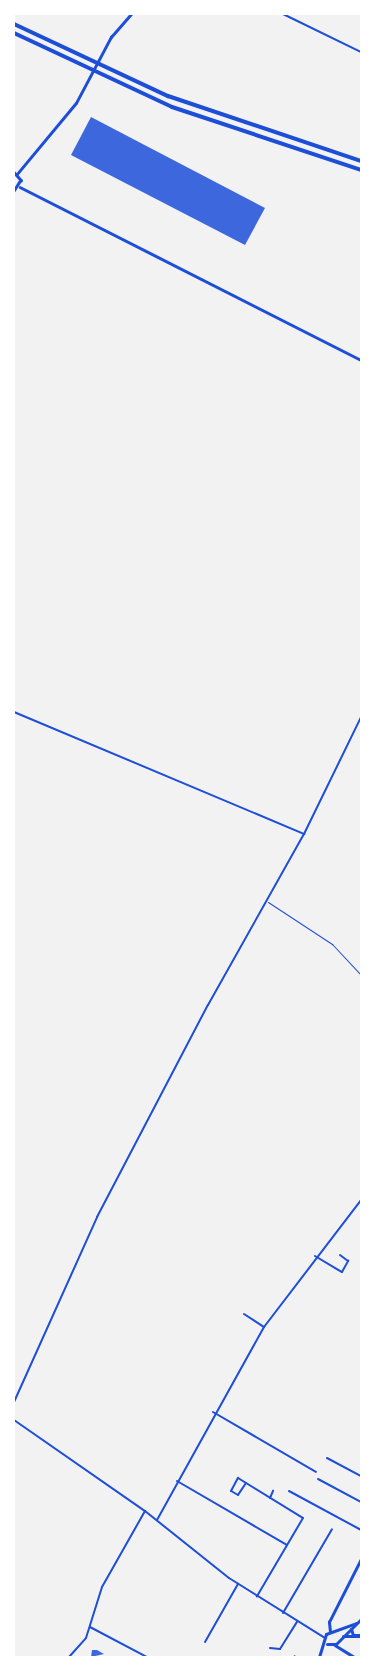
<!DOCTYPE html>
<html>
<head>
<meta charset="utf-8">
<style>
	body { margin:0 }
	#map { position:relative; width:375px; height:1671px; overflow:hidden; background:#f2f2f2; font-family:"Noto Serif",serif }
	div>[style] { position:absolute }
	.building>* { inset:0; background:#3d67dc }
	.path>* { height:1px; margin:-0.5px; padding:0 0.5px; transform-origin:0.5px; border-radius:0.5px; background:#1d4ed8 }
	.minor>* { height:2px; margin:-1px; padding:0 1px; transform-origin:1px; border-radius:1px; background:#1d4ed8 }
	.tertiary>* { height:2.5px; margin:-1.25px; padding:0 1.25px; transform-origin:1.25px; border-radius:1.25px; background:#1d4ed8 }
	.secondary>* { height:3px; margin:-1.5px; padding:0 1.5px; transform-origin:1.5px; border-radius:1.5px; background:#1d4ed8 }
	.primary>* { height:3px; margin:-1.5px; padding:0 1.5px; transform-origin:1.5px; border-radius:1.5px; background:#1d4ed8 }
	.motorway>* { height:4px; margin:-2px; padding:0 2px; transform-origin:2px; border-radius:2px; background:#1d4ed8 }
	span { translate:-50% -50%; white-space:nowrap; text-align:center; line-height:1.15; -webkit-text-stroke:5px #fff; paint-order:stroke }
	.frame { position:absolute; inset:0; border:15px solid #fff; pointer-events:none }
</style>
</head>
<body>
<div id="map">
	<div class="building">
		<i style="clip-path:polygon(91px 117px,265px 208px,245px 245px,71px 155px)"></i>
		<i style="clip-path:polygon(92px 1650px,97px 1650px,104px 1654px,91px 1657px)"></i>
	</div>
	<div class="path">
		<i style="left:268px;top:902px;width:77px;rotate:33.3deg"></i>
		<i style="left:332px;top:944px;width:42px;rotate:46.9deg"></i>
	</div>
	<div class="minor">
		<i style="left:283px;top:14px;width:87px;rotate:26deg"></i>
		<i style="left:14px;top:712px;width:315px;rotate:22.8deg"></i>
		<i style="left:315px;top:1256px;width:31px;rotate:31deg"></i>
		<i style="left:342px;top:1272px;width:13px;rotate:-61deg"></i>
		<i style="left:348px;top:1261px;width:10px;rotate:-143deg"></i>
		<i style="left:244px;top:1314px;width:24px;rotate:33deg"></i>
		<i style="left:14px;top:1402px;width:203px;rotate:-65.8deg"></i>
		<i style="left:97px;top:1217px;width:239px;rotate:-62.4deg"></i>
		<i style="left:208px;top:1005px;width:196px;rotate:-60.7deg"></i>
		<i style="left:304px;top:834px;width:130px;rotate:-64deg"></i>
		<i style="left:213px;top:1412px;width:119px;rotate:30.2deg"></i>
		<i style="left:14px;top:1420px;width:160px;rotate:34.8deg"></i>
		<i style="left:145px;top:1511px;width:107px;rotate:38.6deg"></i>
		<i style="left:229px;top:1578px;width:113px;rotate:32deg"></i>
		<i style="left:327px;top:1458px;width:38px;rotate:28deg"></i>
		<i style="left:318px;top:1479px;width:49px;rotate:28.1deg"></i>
		<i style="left:177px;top:1481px;width:127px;rotate:30.2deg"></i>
		<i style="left:246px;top:1483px;width:14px;rotate:124deg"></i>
		<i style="left:238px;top:1495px;width:8px;rotate:-150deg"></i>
		<i style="left:231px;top:1491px;width:15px;rotate:-62deg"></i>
		<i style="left:238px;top:1478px;width:76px;rotate:31.6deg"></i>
		<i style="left:303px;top:1518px;width:91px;rotate:120.5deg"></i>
		<i style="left:289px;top:1491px;width:82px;rotate:28.4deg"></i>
		<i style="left:270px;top:1498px;width:8px;rotate:-67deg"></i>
		<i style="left:157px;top:1520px;width:221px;rotate:-61deg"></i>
		<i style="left:264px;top:1327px;width:160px;rotate:-52.6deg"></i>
		<i style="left:283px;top:1613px;width:97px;rotate:-59.7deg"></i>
		<i style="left:90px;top:1627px;width:64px;rotate:27.8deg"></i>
		<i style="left:205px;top:1642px;width:67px;rotate:-60.4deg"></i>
		<i style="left:270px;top:1648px;width:10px;rotate:6deg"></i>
		<i style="left:280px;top:1649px;width:32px;rotate:-58deg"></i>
		<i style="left:69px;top:1657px;width:25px;rotate:-48deg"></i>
		<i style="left:86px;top:1638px;width:53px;rotate:-72.6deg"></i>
		<i style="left:102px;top:1587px;width:87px;rotate:-60.5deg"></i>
		<i style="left:294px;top:1657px;width:1px;rotate:-45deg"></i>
	</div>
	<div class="tertiary">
		<i style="left:14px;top:172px;width:11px;rotate:49deg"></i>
		<i style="left:21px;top:180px;width:13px;rotate:122deg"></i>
		<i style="left:17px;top:174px;width:92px;rotate:-50.3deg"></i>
		<i style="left:76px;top:103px;width:75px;rotate:-62.1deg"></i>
		<i style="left:111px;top:37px;width:30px;rotate:-49deg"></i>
		<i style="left:20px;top:187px;width:382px;rotate:26.9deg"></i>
		<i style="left:330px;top:1632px;width:10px;rotate:-96deg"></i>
		<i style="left:329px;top:1622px;width:71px;rotate:-63.1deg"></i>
		<i style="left:335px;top:1645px;width:22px;rotate:32deg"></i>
	</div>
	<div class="secondary">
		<i style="left:351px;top:1629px;width:6px;rotate:72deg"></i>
		<i style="left:353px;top:1635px;width:8px"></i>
		<i style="left:343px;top:1636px;width:18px"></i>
	</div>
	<div class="primary">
		<i style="left:327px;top:1644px;width:9px"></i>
		<i style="left:336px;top:1644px;width:35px;rotate:-45deg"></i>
		<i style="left:319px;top:1657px;width:24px;rotate:-73deg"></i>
		<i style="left:326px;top:1634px;width:32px;rotate:-20deg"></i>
	</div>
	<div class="motorway">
		<i style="left:14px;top:24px;width:170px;rotate:25.1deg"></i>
		<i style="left:168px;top:96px;width:204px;rotate:18.6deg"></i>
		<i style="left:14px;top:33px;width:174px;rotate:25.1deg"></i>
		<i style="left:172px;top:107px;width:199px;rotate:18.4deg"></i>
	</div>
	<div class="frame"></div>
</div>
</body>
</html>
